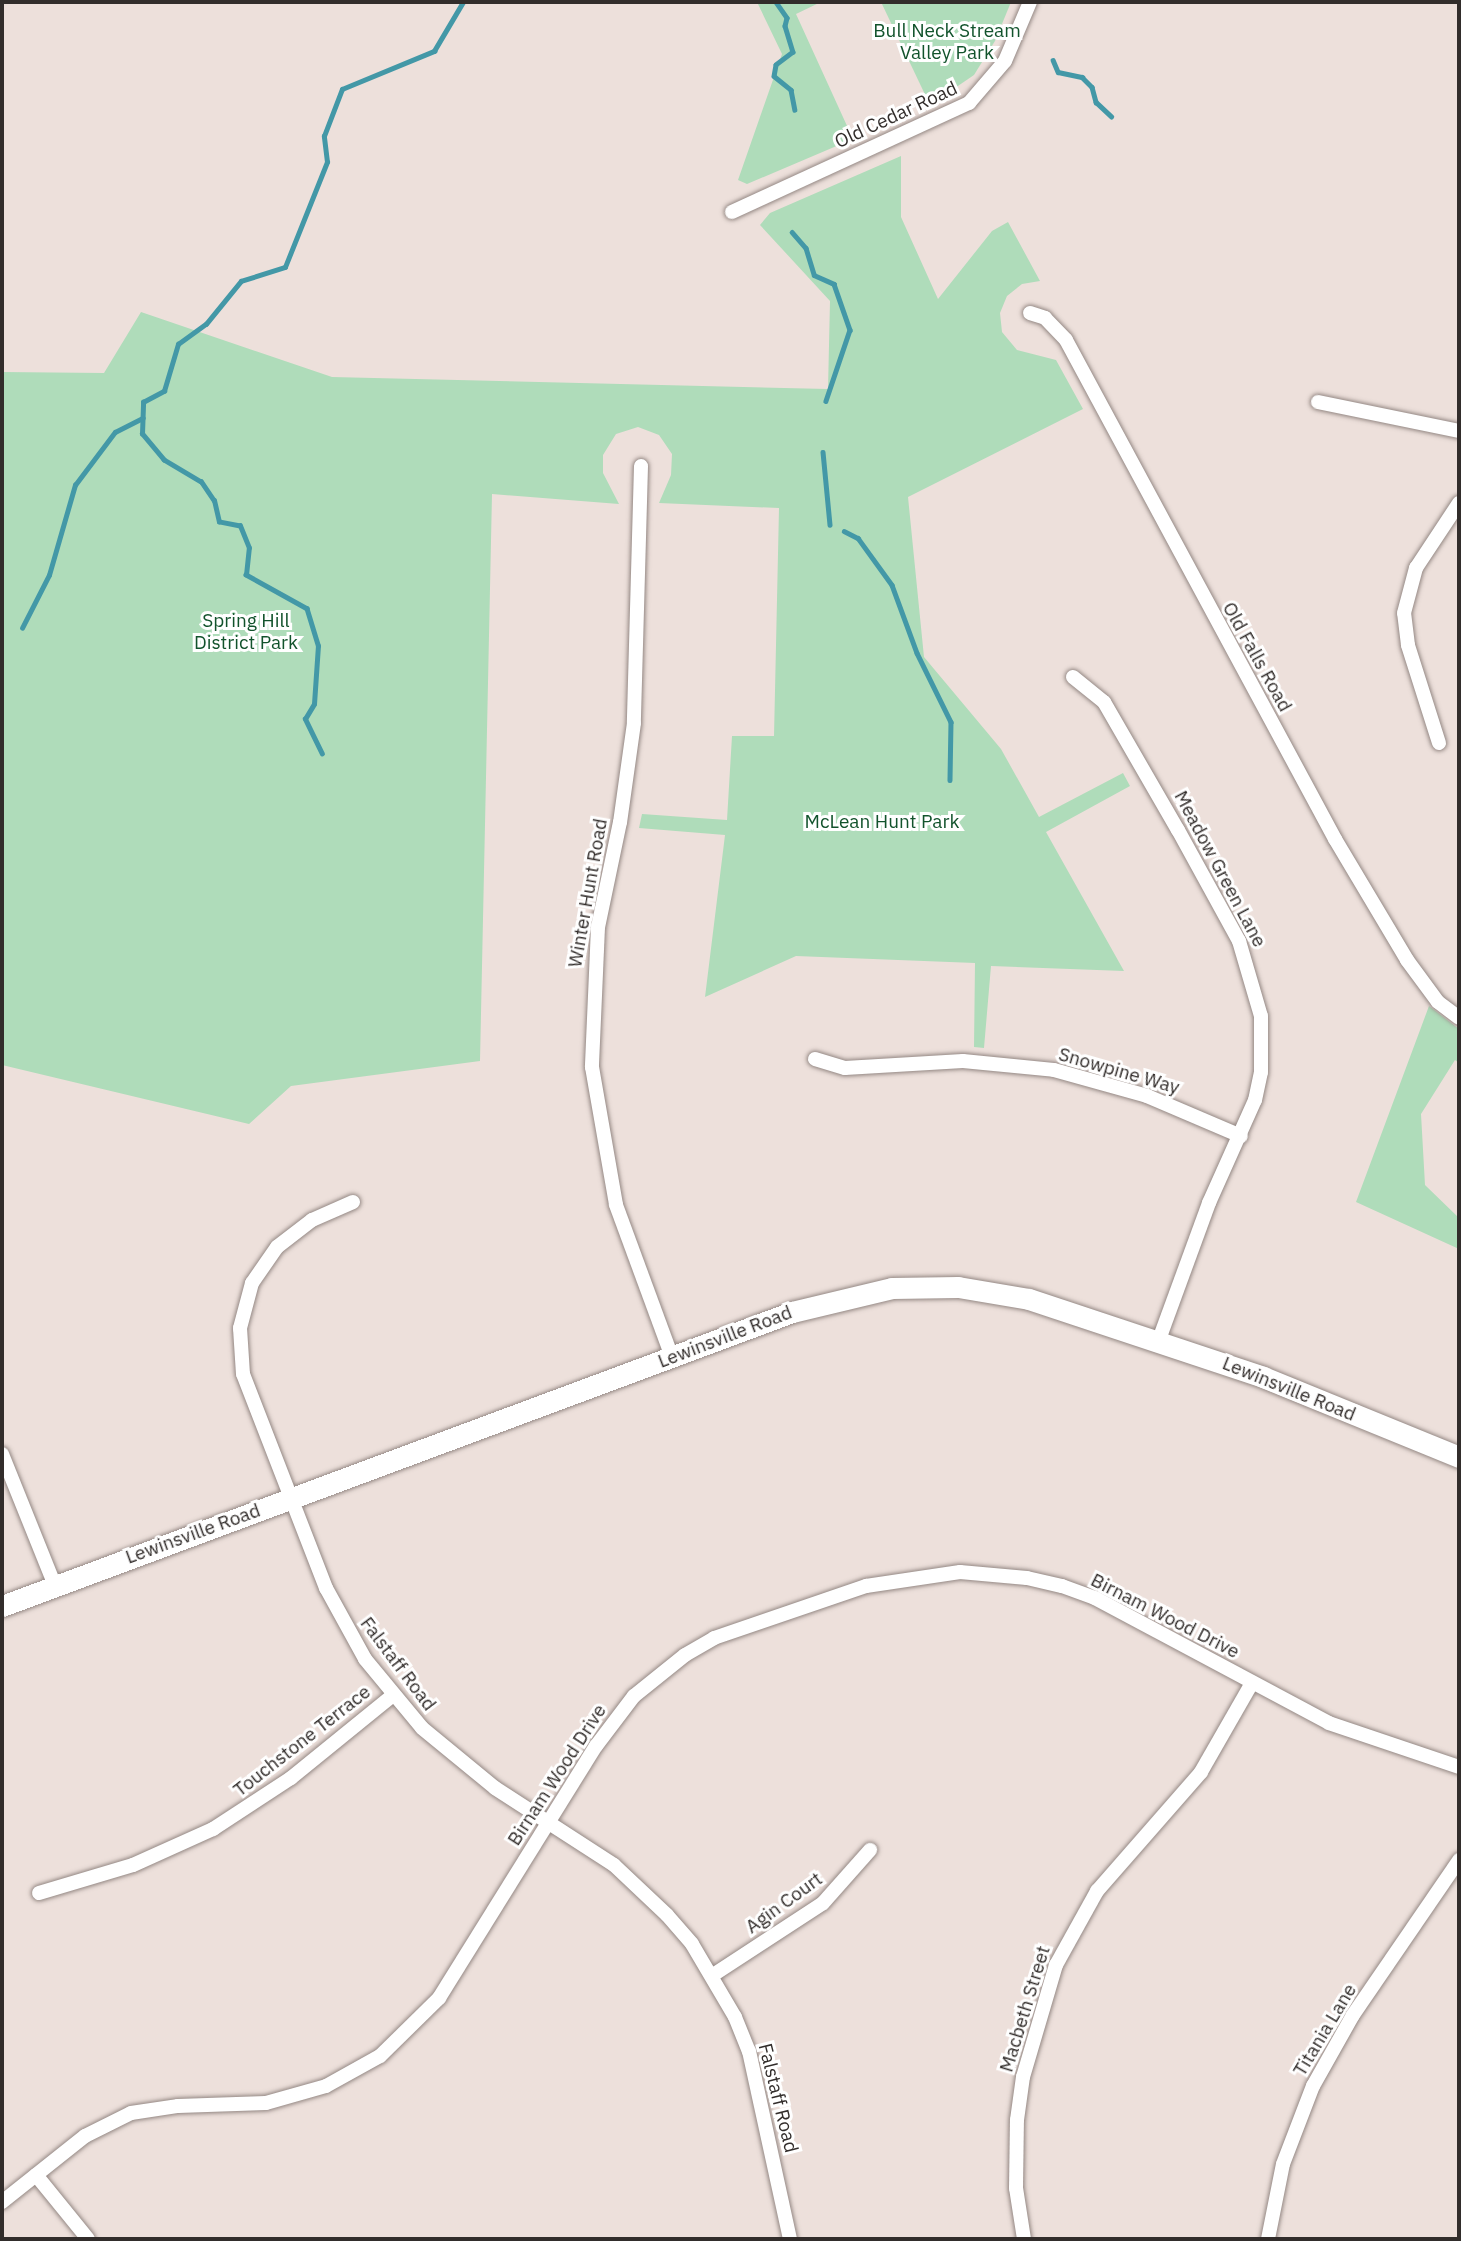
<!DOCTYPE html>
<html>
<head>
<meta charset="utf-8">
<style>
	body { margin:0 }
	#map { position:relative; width:1461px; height:2241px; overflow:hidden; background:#ede0db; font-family:"IBM Plex Sans",sans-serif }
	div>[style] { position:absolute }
	.green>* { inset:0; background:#afdcba }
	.stream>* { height:4.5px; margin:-2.25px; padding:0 2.25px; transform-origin:2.25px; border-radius:2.25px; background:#4398a7 }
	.roads { filter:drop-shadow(0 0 2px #948884) drop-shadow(0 0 2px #948884) }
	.street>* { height:14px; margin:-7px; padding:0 7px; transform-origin:7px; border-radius:7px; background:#fff }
	.secondary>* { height:21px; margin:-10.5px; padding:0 10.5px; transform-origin:10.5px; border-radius:10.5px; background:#fff }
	span { translate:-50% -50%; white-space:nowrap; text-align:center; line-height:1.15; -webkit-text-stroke:6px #fff; paint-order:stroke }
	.park-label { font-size:19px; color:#12532c }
	.street-label { font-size:19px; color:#322d2b }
	.frame { position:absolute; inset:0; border:4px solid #322d2b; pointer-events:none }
</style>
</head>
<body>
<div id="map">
	<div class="green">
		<i style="clip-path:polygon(757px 2px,821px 2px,796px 14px,853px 139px,747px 184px,738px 180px,782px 54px)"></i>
		<i style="clip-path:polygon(881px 2px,1011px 2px,995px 41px,974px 75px,930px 105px)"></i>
		<i style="clip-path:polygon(901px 156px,901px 217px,938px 299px,992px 231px,1008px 222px,1040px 281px,1022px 284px,1007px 296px,1000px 313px,1002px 332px,1017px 350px,1056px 360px,1083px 409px,908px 497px,924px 657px,1001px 749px,1039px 817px,1123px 773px,1130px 786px,1046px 832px,1124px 971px,991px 966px,984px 1048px,974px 1047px,975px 963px,796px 956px,705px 997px,725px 835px,639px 828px,642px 814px,727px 820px,732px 736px,774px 736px,779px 508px,659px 503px,671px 475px,672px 454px,659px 435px,638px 427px,616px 434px,603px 455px,603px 473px,619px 504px,492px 494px,480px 1061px,291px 1086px,249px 1124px,2px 1065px,2px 372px,104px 373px,141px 312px,332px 377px,828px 389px,830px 301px,760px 225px,770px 213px)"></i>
		<i style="clip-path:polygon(1429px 1006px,1459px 1029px,1459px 1063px,1455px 1060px,1421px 1114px,1425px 1185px,1459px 1218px,1459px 1249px,1356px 1202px)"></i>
	</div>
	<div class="stream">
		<i style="left:776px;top:2px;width:19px;rotate:55deg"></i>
		<i style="left:787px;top:18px;width:8px;rotate:104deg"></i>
		<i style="left:785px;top:26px;width:27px;rotate:73deg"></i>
		<i style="left:793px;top:52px;width:21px;rotate:143deg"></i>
		<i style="left:776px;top:65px;width:11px;rotate:100deg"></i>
		<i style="left:774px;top:76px;width:22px;rotate:39deg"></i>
		<i style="left:791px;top:90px;width:20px;rotate:79deg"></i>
		<i style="left:1053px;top:60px;width:13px;rotate:67deg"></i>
		<i style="left:1058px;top:72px;width:25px;rotate:12deg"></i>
		<i style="left:1082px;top:77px;width:14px;rotate:45deg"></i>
		<i style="left:1092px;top:87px;width:16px;rotate:75deg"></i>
		<i style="left:1096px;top:102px;width:21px;rotate:43deg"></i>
		<i style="left:792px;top:232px;width:21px;rotate:49deg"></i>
		<i style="left:806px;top:248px;width:28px;rotate:73deg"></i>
		<i style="left:814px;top:275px;width:22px;rotate:24deg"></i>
		<i style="left:834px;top:284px;width:49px;rotate:70.8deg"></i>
		<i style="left:850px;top:330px;width:75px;rotate:108.7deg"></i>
		<i style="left:823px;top:452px;width:73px;rotate:84.5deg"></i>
		<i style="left:844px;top:531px;width:16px;rotate:27deg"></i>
		<i style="left:858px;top:538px;width:58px;rotate:54.1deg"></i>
		<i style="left:892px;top:585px;width:72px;rotate:69.8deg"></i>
		<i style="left:917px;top:653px;width:77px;rotate:63.8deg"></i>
		<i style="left:951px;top:722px;width:58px;rotate:91deg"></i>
		<i style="left:22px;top:628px;width:59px;rotate:-63deg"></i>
		<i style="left:49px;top:575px;width:94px;rotate:-73.9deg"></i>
		<i style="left:75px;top:485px;width:66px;rotate:-53deg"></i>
		<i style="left:115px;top:432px;width:31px;rotate:-27deg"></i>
		<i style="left:322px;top:754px;width:39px;rotate:-116deg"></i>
		<i style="left:305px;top:719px;width:17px;rotate:-59deg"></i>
		<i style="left:314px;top:704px;width:58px;rotate:-86.1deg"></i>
		<i style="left:318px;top:646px;width:39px;rotate:-107deg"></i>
		<i style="left:307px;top:609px;width:70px;rotate:-150.9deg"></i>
		<i style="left:246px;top:575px;width:27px;rotate:-84deg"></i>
		<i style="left:249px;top:548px;width:24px;rotate:-112deg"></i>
		<i style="left:240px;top:526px;width:21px;rotate:-169deg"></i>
		<i style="left:219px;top:522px;width:22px;rotate:-103deg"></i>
		<i style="left:214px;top:501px;width:23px;rotate:-124deg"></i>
		<i style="left:201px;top:482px;width:43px;rotate:-149.3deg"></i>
		<i style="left:164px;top:460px;width:34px;rotate:-130deg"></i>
		<i style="left:142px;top:434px;width:32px;rotate:-88deg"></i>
		<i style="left:143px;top:402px;width:24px;rotate:-28deg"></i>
		<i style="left:164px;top:391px;width:49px;rotate:-73.4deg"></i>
		<i style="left:178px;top:344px;width:34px;rotate:-36deg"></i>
		<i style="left:206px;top:324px;width:55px;rotate:-50.9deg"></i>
		<i style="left:241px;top:281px;width:46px;rotate:-17.7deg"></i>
		<i style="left:285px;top:267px;width:113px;rotate:-68.2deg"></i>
		<i style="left:327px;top:162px;width:26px;rotate:-97deg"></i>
		<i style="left:324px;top:136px;width:50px;rotate:-69deg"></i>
		<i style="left:342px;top:89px;width:100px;rotate:-22.4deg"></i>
		<i style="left:434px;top:51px;width:57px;rotate:-59.4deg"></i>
	</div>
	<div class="roads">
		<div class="street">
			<i style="left:732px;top:212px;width:261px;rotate:-24.7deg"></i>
			<i style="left:969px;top:103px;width:55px;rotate:-49.4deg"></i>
			<i style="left:1005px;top:61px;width:64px;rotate:-67deg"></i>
			<i style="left:1030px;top:313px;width:16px;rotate:18deg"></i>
			<i style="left:1045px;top:318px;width:30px;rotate:46deg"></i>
			<i style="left:1066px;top:340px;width:567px;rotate:61.67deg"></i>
			<i style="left:1335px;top:839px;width:141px;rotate:59.2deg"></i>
			<i style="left:1407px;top:960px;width:52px;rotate:53.6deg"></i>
			<i style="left:1438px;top:1002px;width:26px;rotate:37deg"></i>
			<i style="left:1318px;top:402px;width:144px;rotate:11.6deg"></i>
			<i style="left:641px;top:466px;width:257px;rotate:91.6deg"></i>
			<i style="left:634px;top:723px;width:100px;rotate:98deg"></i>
			<i style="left:620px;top:822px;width:107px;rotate:101.8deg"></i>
			<i style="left:598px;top:927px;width:140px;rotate:92.5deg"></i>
			<i style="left:592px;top:1067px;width:140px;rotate:80.1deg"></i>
			<i style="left:616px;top:1205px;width:162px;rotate:69.8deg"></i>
			<i style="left:1073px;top:677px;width:40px;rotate:39deg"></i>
			<i style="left:1104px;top:702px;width:148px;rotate:60deg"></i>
			<i style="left:1178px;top:830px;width:127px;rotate:61.2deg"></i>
			<i style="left:1239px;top:941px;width:78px;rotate:73.7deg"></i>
			<i style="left:1261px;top:1016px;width:56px;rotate:90deg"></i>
			<i style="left:1261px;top:1072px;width:29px;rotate:102deg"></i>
			<i style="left:1255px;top:1100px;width:113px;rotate:114.1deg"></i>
			<i style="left:1209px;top:1203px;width:146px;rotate:110.1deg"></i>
			<i style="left:1439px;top:743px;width:103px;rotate:-107.6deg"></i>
			<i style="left:1408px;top:645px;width:32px;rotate:-97deg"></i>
			<i style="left:1404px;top:613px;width:47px;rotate:-75.1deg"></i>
			<i style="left:1416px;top:568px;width:78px;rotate:-56.5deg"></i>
			<i style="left:815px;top:1059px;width:31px;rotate:17deg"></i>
			<i style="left:845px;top:1068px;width:118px;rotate:-3.4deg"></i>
			<i style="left:963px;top:1061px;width:91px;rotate:5.6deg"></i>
			<i style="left:1054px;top:1070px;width:97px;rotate:15.6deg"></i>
			<i style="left:1147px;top:1096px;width:102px;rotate:23.1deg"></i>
			<i style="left:353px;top:1202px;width:45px;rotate:156.3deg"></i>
			<i style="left:312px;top:1220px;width:44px;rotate:142.4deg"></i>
			<i style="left:277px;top:1247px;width:44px;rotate:124.8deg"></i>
			<i style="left:252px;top:1283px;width:47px;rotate:104.9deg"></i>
			<i style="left:240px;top:1328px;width:46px;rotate:86.3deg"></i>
			<i style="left:243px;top:1374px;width:230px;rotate:68.8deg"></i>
			<i style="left:326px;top:1588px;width:81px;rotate:61.2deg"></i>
			<i style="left:365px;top:1659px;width:89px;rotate:50.4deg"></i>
			<i style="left:422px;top:1728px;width:94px;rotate:39.4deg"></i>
			<i style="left:495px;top:1788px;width:142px;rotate:32.9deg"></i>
			<i style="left:614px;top:1865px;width:73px;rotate:43.3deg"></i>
			<i style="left:667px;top:1915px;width:38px;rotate:49deg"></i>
			<i style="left:692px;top:1944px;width:85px;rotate:59.5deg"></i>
			<i style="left:735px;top:2017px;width:37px;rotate:68deg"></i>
			<i style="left:749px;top:2051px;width:192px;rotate:77.7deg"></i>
			<i style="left:2px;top:1454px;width:142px;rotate:68.1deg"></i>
			<i style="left:39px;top:1893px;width:98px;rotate:-16.6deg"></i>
			<i style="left:133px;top:1865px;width:88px;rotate:-24.2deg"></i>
			<i style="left:213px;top:1829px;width:93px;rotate:-33.2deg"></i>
			<i style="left:291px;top:1778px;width:130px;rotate:-39.1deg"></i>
			<i style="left:713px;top:1975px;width:131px;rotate:-33.2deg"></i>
			<i style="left:823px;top:1903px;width:71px;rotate:-48.4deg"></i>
			<i style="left:36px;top:2175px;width:82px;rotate:50.9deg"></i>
			<i style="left:2px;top:2202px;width:106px;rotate:-38.5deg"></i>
			<i style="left:85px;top:2136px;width:51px;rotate:-26.6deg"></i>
			<i style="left:131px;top:2113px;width:48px;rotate:-8.5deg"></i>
			<i style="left:178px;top:2106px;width:88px;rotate:-2deg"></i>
			<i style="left:266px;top:2103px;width:62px;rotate:-15.8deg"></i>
			<i style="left:326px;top:2086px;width:62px;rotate:-29.1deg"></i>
			<i style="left:380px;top:2056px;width:83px;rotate:-44.5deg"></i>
			<i style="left:439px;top:1998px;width:297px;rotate:-58.1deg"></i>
			<i style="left:596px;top:1746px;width:63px;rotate:-52.8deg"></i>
			<i style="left:634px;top:1696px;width:65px;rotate:-38.8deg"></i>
			<i style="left:685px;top:1655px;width:34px;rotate:-30deg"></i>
			<i style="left:714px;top:1638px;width:161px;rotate:-18.9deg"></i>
			<i style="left:866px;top:1586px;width:95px;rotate:-8.5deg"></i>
			<i style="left:960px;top:1572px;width:67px;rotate:5.1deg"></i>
			<i style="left:1027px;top:1578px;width:36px;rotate:13deg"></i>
			<i style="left:1062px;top:1586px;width:35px;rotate:20deg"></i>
			<i style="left:1095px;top:1598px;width:265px;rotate:28.1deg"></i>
			<i style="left:1329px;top:1723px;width:137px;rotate:18.7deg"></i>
			<i style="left:1024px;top:2239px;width:52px;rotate:-98.9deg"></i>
			<i style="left:1016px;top:2188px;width:68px;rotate:-89.2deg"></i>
			<i style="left:1017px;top:2120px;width:43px;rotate:-82.1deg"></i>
			<i style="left:1023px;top:2077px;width:117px;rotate:-73.6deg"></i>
			<i style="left:1056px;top:1965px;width:85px;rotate:-61deg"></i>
			<i style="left:1097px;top:1891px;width:158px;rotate:-48.8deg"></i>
			<i style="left:1201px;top:1772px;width:103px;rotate:-60.2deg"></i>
			<i style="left:1268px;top:2239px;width:76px;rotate:-78.7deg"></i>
			<i style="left:1283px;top:2164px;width:84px;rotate:-69deg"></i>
			<i style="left:1313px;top:2086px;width:81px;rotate:-60.6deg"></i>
			<i style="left:1353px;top:2015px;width:188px;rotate:-55.6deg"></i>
		</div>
		<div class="secondary">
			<i style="left:2px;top:1606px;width:843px;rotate:-20.41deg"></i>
			<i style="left:792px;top:1312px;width:103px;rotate:-13.5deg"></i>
			<i style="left:892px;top:1288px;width:66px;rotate:-0.9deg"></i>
			<i style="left:958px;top:1287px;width:72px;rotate:9.6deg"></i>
			<i style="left:1029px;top:1299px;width:247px;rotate:18.4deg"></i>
			<i style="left:1263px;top:1377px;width:212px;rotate:22.2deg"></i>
		</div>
	</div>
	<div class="park-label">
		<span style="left:947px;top:42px">Bull Neck Stream<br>Valley Park</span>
		<span style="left:246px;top:632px">Spring Hill<br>District Park</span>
		<span style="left:882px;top:822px">McLean Hunt Park</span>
	</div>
	<div class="street-label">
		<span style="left:896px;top:115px;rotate:-25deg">Old Cedar Road</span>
		<span style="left:1257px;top:657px;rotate:61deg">Old Falls Road</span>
		<span style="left:1220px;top:869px;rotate:62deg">Meadow Green Lane</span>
		<span style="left:588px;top:893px;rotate:-80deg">Winter Hunt Road</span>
		<span style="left:1119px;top:1071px;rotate:16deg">Snowpine Way</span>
		<span style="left:725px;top:1337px;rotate:-21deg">Lewinsville Road</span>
		<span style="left:1289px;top:1389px;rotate:22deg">Lewinsville Road</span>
		<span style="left:193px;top:1534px;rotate:-20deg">Lewinsville Road</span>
		<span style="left:1165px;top:1616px;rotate:27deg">Birnam Wood Drive</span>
		<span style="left:398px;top:1664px;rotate:53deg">Falstaff Road</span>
		<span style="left:302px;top:1741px;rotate:-38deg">Touchstone Terrace</span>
		<span style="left:557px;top:1775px;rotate:-57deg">Birnam Wood Drive</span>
		<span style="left:784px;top:1903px;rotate:-36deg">Agin Court</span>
		<span style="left:1025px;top:2009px;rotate:-73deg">Macbeth Street</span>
		<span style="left:1325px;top:2030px;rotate:-59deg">Titania Lane</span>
		<span style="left:778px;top:2098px;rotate:76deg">Falstaff Road</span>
	</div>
	<div class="frame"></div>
</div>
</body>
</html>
